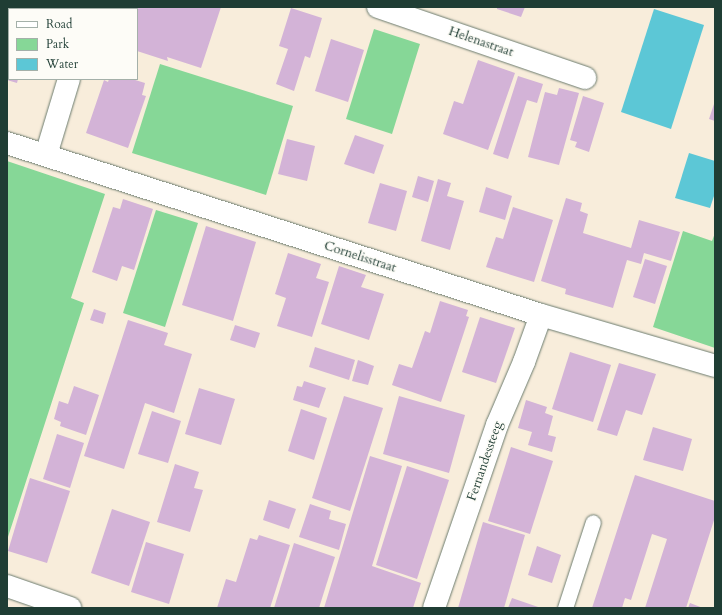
<!DOCTYPE html>
<html>
<head>
<meta charset="utf-8">
<style>
	body { margin:0 }
	#map { position:relative; width:722px; height:615px; overflow:hidden; background:#f8eddb; font-family:Cardo,serif }
	div>[style] { position:absolute }
	.green>* { inset:0; background:#86d797 }
	.water>* { inset:0; background:#5cc7d6 }
	.building>* { inset:0; background:#d3b3d7 }
	.roads { filter:drop-shadow(0 0 1px #6b7b6e) drop-shadow(0 0 1px #6b7b6e) }
	.lane>* { height:15px; margin:-7.5px; padding:0 7.5px; transform-origin:7.5px; border-radius:7.5px; background:#fff }
	.street>* { height:22px; margin:-11px; padding:0 11px; transform-origin:11px; border-radius:11px; background:#fff }
	span { translate:-50% -50%; white-space:nowrap; text-align:center; line-height:1.15; -webkit-text-stroke:3px #fdfcf7; paint-order:stroke }
	.street-label { font-size:13px; color:#1f3d34 }
	.frame { position:absolute; inset:0; border:8px solid #1f3d34; pointer-events:none }
	.legend { position:absolute; left:8px; top:8px; width:130px; height:72px; box-sizing:border-box; background:#fdfcf7; border:1px solid #a4b0a9; margin:0; padding:5px 7px; list-style:none; font-size:12px; color:#1f3d34 }
	.legend li { display:flex; align-items:center; gap:8px; height:20px }
	.legend b { width:20px; border:1px solid #a4b0a9 }
</style>
</head>
<body>
<div id="map">
	<div class="green">
		<i style="clip-path:polygon(374px 29px,420px 44px,392px 134px,346px 119px)"></i>
		<i style="clip-path:polygon(160px 64px,293px 106px,266px 195px,132px 153px)"></i>
		<i style="clip-path:polygon(7px 161px,105px 194px,71px 298px,84px 303px,7px 540px)"></i>
		<i style="clip-path:polygon(156px 210px,198px 223px,165px 327px,123px 313px)"></i>
		<i style="clip-path:polygon(683px 231px,712px 241px,715px 233px,715px 348px,653px 327px)"></i>
	</div>
	<div class="water">
		<i style="clip-path:polygon(654px 9px,704px 25px,671px 129px,621px 112px)"></i>
		<i style="clip-path:polygon(689px 153px,715px 161px,715px 193px,710px 208px,675px 198px)"></i>
	</div>
	<div class="building">
		<i style="clip-path:polygon(7px 7px,60px 7px,60px 9px,9px 9px,9px 14px,7px 14px)"></i>
		<i style="clip-path:polygon(138px 7px,221px 7px,201px 68px,167px 57px,168px 61px,137px 51px)"></i>
		<i style="clip-path:polygon(497px 7px,525px 7px,521px 17px,497px 9px)"></i>
		<i style="clip-path:polygon(291px 8px,322px 18px,310px 58px,305px 56px,294px 91px,276px 84px,288px 49px,279px 46px)"></i>
		<i style="clip-path:polygon(7px 32px,9px 32px,9px 79px,18px 79px,17px 83px,7px 80px)"></i>
		<i style="clip-path:polygon(331px 39px,364px 50px,348px 102px,315px 91px)"></i>
		<i style="clip-path:polygon(478px 60px,515px 73px,488px 150px,443px 134px,454px 101px,463px 104px)"></i>
		<i style="clip-path:polygon(518px 76px,543px 84px,537px 103px,527px 100px,508px 159px,493px 154px)"></i>
		<i style="clip-path:polygon(109px 79px,132px 79px,145px 83px,142px 95px,146px 96px,128px 148px,86px 133px,104px 80px,108px 82px)"></i>
		<i style="clip-path:polygon(559px 88px,579px 93px,559px 165px,528px 157px,545px 92px,557px 95px)"></i>
		<i style="clip-path:polygon(583px 96px,604px 103px,589px 152px,575px 147px,577px 142px,570px 140px)"></i>
		<i style="clip-path:polygon(715px 101px,715px 121px,709px 119px)"></i>
		<i style="clip-path:polygon(355px 135px,384px 145px,374px 174px,344px 164px)"></i>
		<i style="clip-path:polygon(287px 139px,315px 146px,307px 181px,278px 174px)"></i>
		<i style="clip-path:polygon(418px 176px,434px 181px,428px 202px,412px 197px)"></i>
		<i style="clip-path:polygon(438px 179px,451px 183px,447px 196px,464px 201px,450px 250px,421px 241px)"></i>
		<i style="clip-path:polygon(380px 183px,407px 191px,396px 231px,368px 223px)"></i>
		<i style="clip-path:polygon(486px 187px,512px 196px,505px 220px,479px 212px)"></i>
		<i style="clip-path:polygon(566px 198px,582px 203px,580px 211px,588px 214px,583px 233px,631px 248px,639px 220px,680px 232px,671px 261px,644px 253px,641px 264px,627px 260px,613px 308px,565px 294px,566px 289px,541px 281px)"></i>
		<i style="clip-path:polygon(123px 199px,153px 209px,134px 270px,122px 266px,117px 281px,92px 272px,113px 207px,120px 209px)"></i>
		<i style="clip-path:polygon(513px 207px,553px 220px,534px 282px,486px 267px,496px 237px,503px 239px)"></i>
		<i style="clip-path:polygon(206px 226px,256px 242px,233px 321px,182px 305px)"></i>
		<i style="clip-path:polygon(288px 253px,321px 264px,316px 278px,329px 282px,312px 337px,277px 326px,286px 298px,275px 294px)"></i>
		<i style="clip-path:polygon(645px 259px,667px 266px,655px 304px,633px 297px)"></i>
		<i style="clip-path:polygon(339px 266px,366px 275px,361px 287px,384px 294px,369px 340px,321px 324px)"></i>
		<i style="clip-path:polygon(440px 301px,468px 310px,466px 316px,469px 317px,441px 402px,392px 385px,399px 364px,412px 368px,425px 331px,430px 333px)"></i>
		<i style="clip-path:polygon(94px 309px,106px 313px,103px 324px,90px 320px)"></i>
		<i style="clip-path:polygon(480px 317px,515px 328px,496px 383px,462px 372px)"></i>
		<i style="clip-path:polygon(128px 320px,168px 333px,164px 345px,192px 354px,174px 413px,145px 403px,124px 469px,84px 456px)"></i>
		<i style="clip-path:polygon(235px 325px,260px 333px,255px 348px,230px 340px)"></i>
		<i style="clip-path:polygon(315px 347px,355px 360px,349px 380px,309px 367px)"></i>
		<i style="clip-path:polygon(570px 352px,611px 365px,593px 422px,552px 409px)"></i>
		<i style="clip-path:polygon(358px 360px,374px 366px,368px 385px,352px 381px)"></i>
		<i style="clip-path:polygon(619px 363px,656px 374px,642px 415px,626px 410px,617px 436px,597px 430px)"></i>
		<i style="clip-path:polygon(304px 381px,326px 388px,319px 408px,293px 400px,297px 386px,302px 387px)"></i>
		<i style="clip-path:polygon(74px 386px,99px 395px,86px 435px,60px 426px,61px 422px,54px 419px,59px 401px,68px 404px)"></i>
		<i style="clip-path:polygon(199px 388px,235px 399px,221px 445px,185px 434px)"></i>
		<i style="clip-path:polygon(344px 396px,383px 408px,350px 511px,312px 498px)"></i>
		<i style="clip-path:polygon(399px 396px,465px 415px,449px 473px,383px 454px)"></i>
		<i style="clip-path:polygon(526px 400px,547px 407px,545px 413px,553px 416px,548px 435px,556px 437px,552px 452px,528px 445px,532px 432px,518px 428px)"></i>
		<i style="clip-path:polygon(301px 409px,327px 418px,314px 460px,288px 451px)"></i>
		<i style="clip-path:polygon(152px 411px,181px 421px,168px 463px,138px 454px)"></i>
		<i style="clip-path:polygon(653px 427px,692px 439px,683px 471px,643px 460px)"></i>
		<i style="clip-path:polygon(57px 434px,84px 443px,70px 488px,43px 479px)"></i>
		<i style="clip-path:polygon(511px 447px,553px 461px,530px 534px,488px 521px)"></i>
		<i style="clip-path:polygon(370px 456px,402px 466px,372px 566px,421px 583px,413px 608px,324px 608px)"></i>
		<i style="clip-path:polygon(175px 464px,199px 472px,194px 488px,203px 490px,190px 532px,157px 522px)"></i>
		<i style="clip-path:polygon(407px 466px,449px 480px,417px 579px,376px 565px)"></i>
		<i style="clip-path:polygon(635px 475px,715px 501px,715px 517px,686px 608px,645px 608px,667px 539px,652px 534px,631px 600px,625px 598px,622px 608px,592px 608px)"></i>
		<i style="clip-path:polygon(30px 478px,70px 491px,47px 563px,8px 551px)"></i>
		<i style="clip-path:polygon(269px 500px,296px 509px,289px 529px,263px 520px)"></i>
		<i style="clip-path:polygon(310px 504px,331px 511px,329px 519px,346px 524px,339px 550px,299px 537px)"></i>
		<i style="clip-path:polygon(112px 509px,150px 522px,129px 586px,91px 573px)"></i>
		<i style="clip-path:polygon(483px 522px,525px 535px,504px 608px,458px 608px)"></i>
		<i style="clip-path:polygon(259px 535px,290px 545px,270px 608px,217px 608px,226px 579px,236px 582px,250px 538px,257px 540px)"></i>
		<i style="clip-path:polygon(146px 542px,184px 554px,169px 604px,131px 592px)"></i>
		<i style="clip-path:polygon(294px 543px,335px 557px,319px 608px,274px 608px)"></i>
		<i style="clip-path:polygon(537px 546px,561px 555px,552px 583px,528px 575px)"></i>
		<i style="clip-path:polygon(512px 598px,541px 608px,508px 608px)"></i>
		<i style="clip-path:polygon(690px 603px,703px 608px,688px 608px)"></i>
	</div>
	<div class="roads">
		<div class="lane">
			<i style="left:565px;top:608px;width:90px;rotate:-72deg"></i>
		</div>
		<div class="street">
			<i style="left:378px;top:7px;width:219px;rotate:18.9deg"></i>
			<i style="left:89px;top:9px;width:2px;rotate:-63deg"></i>
			<i style="left:7px;top:143px;width:561px;rotate:17.85deg"></i>
			<i style="left:541px;top:315px;width:181px;rotate:16.3deg"></i>
			<i style="left:46px;top:155px;width:79px;rotate:-73.2deg"></i>
			<i style="left:7px;top:586px;width:67px;rotate:19.2deg"></i>
			<i style="left:434px;top:608px;width:194px;rotate:-71deg"></i>
			<i style="left:497px;top:425px;width:69px;rotate:-66.8deg"></i>
			<i style="left:524px;top:362px;width:50px;rotate:-70.1deg"></i>
		</div>
	</div>
	<div class="street-label">
		<span style="left:481px;top:42px;rotate:19deg">Helenastraat</span>
		<span style="left:360px;top:257px;rotate:18deg">Cornelisstraat</span>
		<span style="left:485px;top:461px;rotate:-71deg">Fernandessteeg</span>
	</div>
	<div class="frame"></div>
	<ul class="legend">
	<li><b style="height:5px;background:#fff"></b>Road</li>
	<li><b style="height:11px;background:#86d797"></b>Park</li>
	<li><b style="height:11px;background:#5cc7d6"></b>Water</li>
	</ul>
</div>
</body>
</html>
